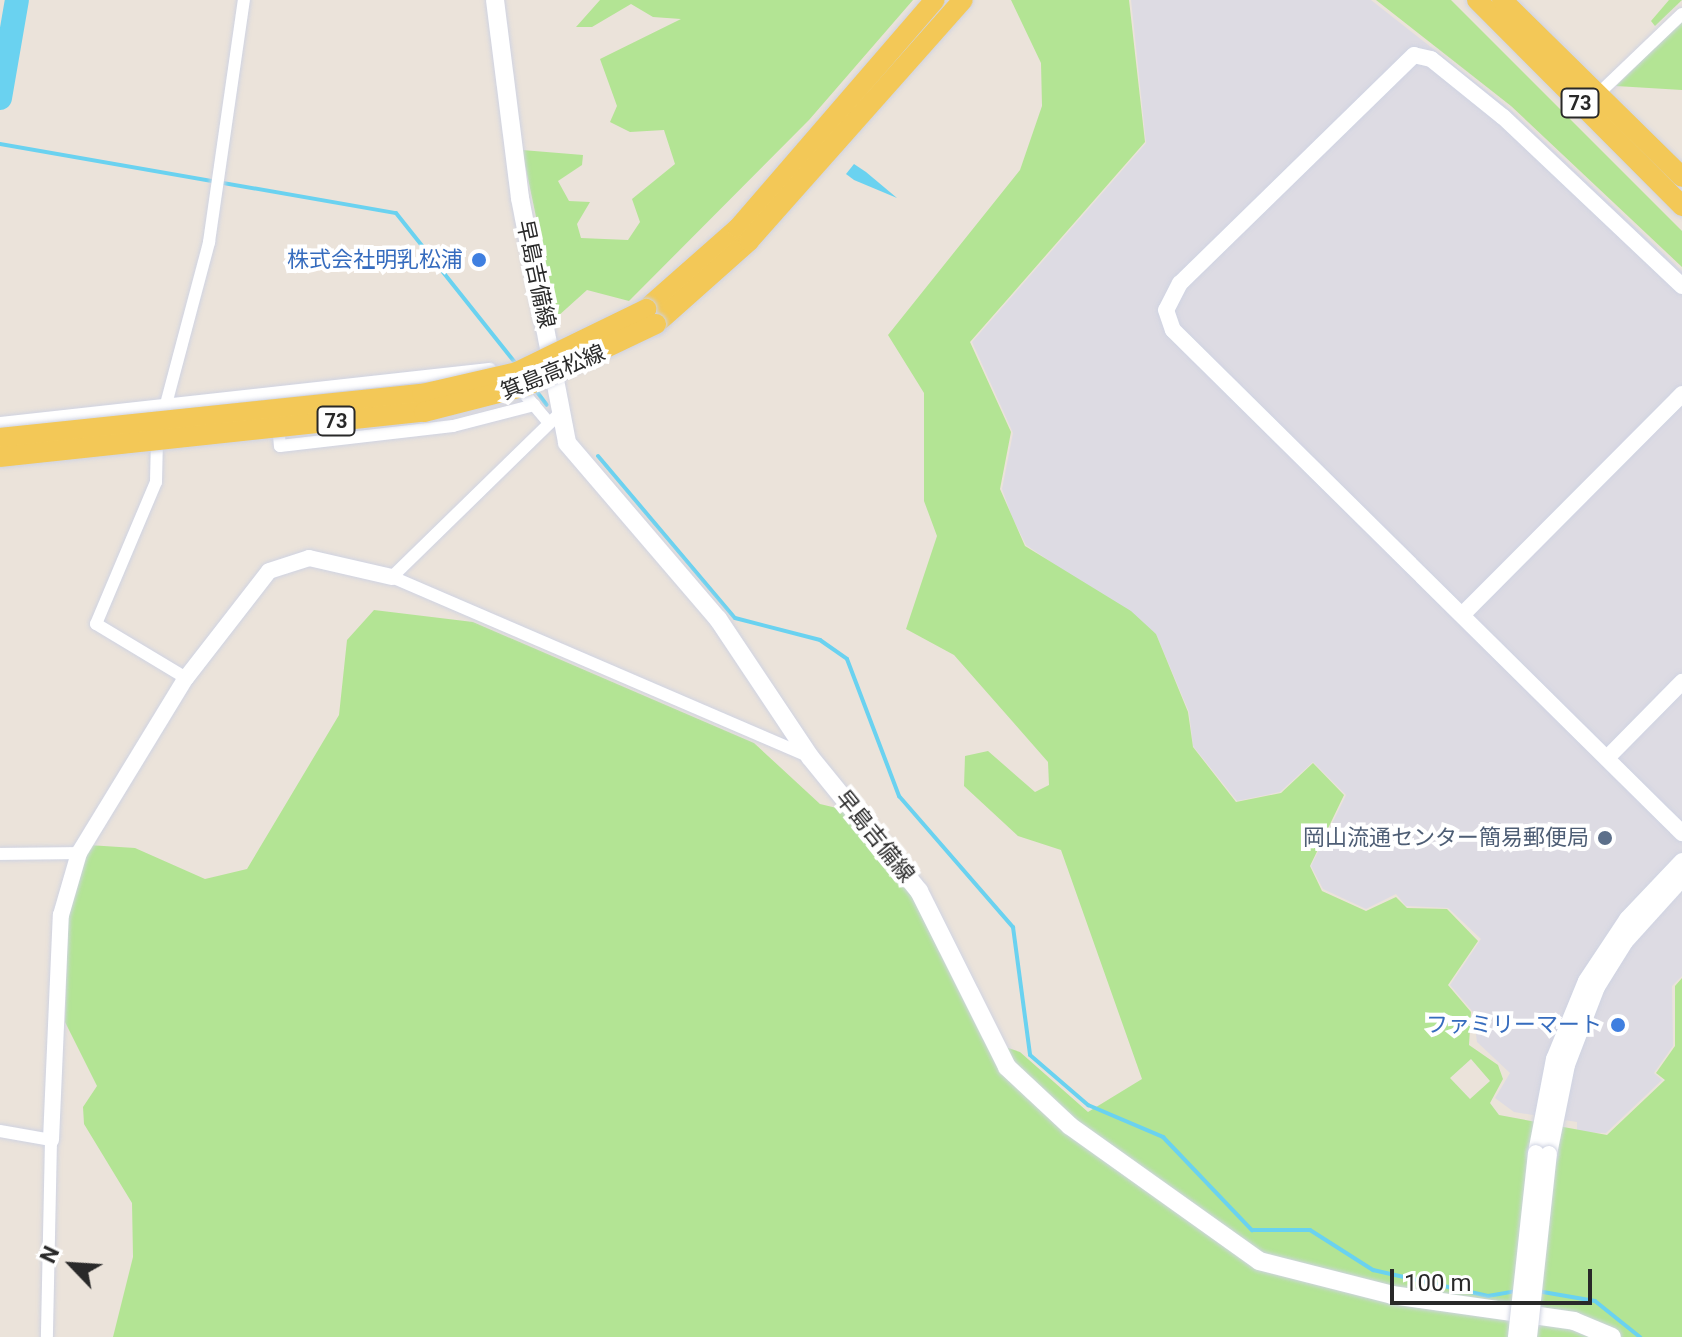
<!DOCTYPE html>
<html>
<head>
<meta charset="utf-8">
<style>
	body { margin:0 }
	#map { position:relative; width:1682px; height:1337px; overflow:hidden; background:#ebe3da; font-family:Roboto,"Noto Sans JP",sans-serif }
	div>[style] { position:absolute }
	.industrial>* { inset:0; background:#dddbe3 }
	.green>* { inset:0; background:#b3e494 }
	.water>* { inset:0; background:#6ad2f0 }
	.stream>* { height:4px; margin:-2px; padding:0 2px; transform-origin:2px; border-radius:2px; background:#6ad2f0 }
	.river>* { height:24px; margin:-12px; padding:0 12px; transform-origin:12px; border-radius:12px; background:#6ad2f0 }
	.roads { filter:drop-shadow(0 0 2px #cfd3e2) drop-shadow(0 0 2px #cfd3e2) }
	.minor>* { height:12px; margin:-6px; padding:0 6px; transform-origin:6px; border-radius:6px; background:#fff }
	.tertiary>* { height:16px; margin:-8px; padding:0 8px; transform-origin:8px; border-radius:8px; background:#fff }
	.secondary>* { height:18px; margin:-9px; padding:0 9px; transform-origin:9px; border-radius:9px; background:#fff }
	.primary>* { height:20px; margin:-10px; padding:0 10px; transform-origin:10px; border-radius:10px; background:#f3c857 }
	.bridges { filter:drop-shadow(0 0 2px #cfd3e2) drop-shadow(0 0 2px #cfd3e2) }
	.tertiary-bridge>* { height:16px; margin:-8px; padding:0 8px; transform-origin:8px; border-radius:8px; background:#fff }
	.primary-bridge>* { height:20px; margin:-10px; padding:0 10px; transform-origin:10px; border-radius:10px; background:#f3c857 }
	.dots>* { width:22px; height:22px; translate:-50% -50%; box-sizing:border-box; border:4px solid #fff; border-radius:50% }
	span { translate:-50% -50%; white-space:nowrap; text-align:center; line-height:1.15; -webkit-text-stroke:8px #fff; paint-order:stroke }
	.shield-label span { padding:2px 6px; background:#fff; border:2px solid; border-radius:6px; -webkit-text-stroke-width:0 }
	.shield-label { font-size:20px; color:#292929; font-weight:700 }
	.shop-label { font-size:22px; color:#366cbe }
	.right { translate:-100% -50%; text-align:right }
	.street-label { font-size:22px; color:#292929 }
	.service-label { font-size:22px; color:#4e5e75 }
	.north { position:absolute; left:32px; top:1225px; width:80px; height:80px; -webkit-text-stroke:6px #fff; paint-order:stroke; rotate:295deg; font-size:22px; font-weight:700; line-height:32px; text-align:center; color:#292929 }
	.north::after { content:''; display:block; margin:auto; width:28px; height:36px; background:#292929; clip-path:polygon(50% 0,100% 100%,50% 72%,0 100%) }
	.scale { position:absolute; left:1390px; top:1269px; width:202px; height:36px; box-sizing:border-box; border:4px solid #292929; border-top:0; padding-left:10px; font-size:24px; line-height:28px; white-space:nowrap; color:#292929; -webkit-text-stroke:6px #fff; paint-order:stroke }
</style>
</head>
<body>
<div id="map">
	<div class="industrial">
		<i style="clip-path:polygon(1131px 0,1371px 0,1511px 110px,1682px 271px,1682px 976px,1672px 986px,1673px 1046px,1654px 1073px,1662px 1080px,1606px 1133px,1577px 1132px,1577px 1122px,1514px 1112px,1495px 1098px,1510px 1073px,1477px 1042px,1473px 1012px,1450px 985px,1481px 939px,1448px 908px,1406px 906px,1396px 894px,1366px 909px,1323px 889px,1311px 866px,1346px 795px,1313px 762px,1280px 792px,1237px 801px,1193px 746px,1189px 712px,1156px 634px,1026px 545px,1012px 517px,1002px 489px,1013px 433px,972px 342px,1146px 143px)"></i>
	</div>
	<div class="green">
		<i style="clip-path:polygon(600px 0,913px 0,809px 120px,629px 301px,587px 290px,557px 317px,522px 150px,583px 155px,582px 165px,558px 181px,569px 201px,590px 202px,577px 224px,581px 238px,628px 240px,640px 222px,632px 199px,675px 164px,664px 130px,630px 132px,610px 122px,617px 106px,600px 59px,681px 19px,653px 17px,631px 4px,592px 27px,576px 27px)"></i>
		<i style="clip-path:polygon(evenodd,1011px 0,1129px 0,1145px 142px,970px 342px,1011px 432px,1000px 489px,1025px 546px,1131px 611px,1156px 634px,1188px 712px,1193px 747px,1236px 802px,1281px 793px,1313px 763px,1344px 795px,1310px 866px,1322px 891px,1366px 911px,1396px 897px,1407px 908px,1447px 909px,1478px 941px,1448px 985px,1471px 1012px,1469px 1045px,1498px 1065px,1503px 1079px,1490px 1103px,1499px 1115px,1607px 1135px,1665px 1080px,1656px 1073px,1675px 1046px,1675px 986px,1682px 978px,1682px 1337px,113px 1337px,133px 1257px,132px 1203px,84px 1124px,83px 1107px,97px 1086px,65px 1022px,68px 918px,88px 845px,135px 848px,205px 879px,247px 869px,339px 715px,347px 640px,374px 610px,473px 622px,754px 743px,820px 804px,845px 810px,915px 899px,984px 1040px,1020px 1052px,1088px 1112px,1142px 1079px,1061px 850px,1018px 836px,964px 786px,965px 756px,988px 751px,1035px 792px,1049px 785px,1048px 762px,954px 655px,906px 629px,937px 536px,924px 501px,924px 393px,888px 335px,1020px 170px,1042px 106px,1041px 63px,1011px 0,1471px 1059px,1490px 1081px,1470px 1099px,1450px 1078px,1471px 1059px)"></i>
		<i style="clip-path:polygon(1376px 0,1451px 0,1682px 231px,1682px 267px,1511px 106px)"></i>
		<i style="clip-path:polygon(1669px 0,1682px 0,1655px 26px,1651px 21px)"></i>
		<i style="clip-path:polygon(1682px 20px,1682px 90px,1616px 86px)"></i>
	</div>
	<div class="water">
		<i style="clip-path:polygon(854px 164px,866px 172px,897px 198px,854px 180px,846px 174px)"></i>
	</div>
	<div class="stream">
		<i style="left:0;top:144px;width:402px;rotate:9.9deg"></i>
		<i style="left:396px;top:213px;width:194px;rotate:51.5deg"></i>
		<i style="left:534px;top:388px;width:21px;rotate:53deg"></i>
		<i style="left:598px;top:456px;width:212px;rotate:49.8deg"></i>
		<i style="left:735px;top:618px;width:88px;rotate:14.5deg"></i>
		<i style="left:820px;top:640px;width:33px;rotate:35deg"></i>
		<i style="left:847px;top:659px;width:147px;rotate:69.2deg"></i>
		<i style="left:899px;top:796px;width:174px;rotate:49deg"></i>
		<i style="left:1013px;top:927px;width:129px;rotate:82.4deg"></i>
		<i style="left:1030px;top:1055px;width:77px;rotate:40.8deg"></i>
		<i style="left:1088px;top:1105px;width:82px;rotate:23.1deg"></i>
		<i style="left:1163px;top:1137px;width:129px;rotate:46.3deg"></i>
		<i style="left:1252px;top:1230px;width:58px"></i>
		<i style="left:1310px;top:1230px;width:75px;rotate:32.4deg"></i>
		<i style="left:1373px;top:1270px;width:118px;rotate:12.7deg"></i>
		<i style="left:1488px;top:1296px;width:28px;rotate:-10deg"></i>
		<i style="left:1537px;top:1291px;width:59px;rotate:9.8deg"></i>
		<i style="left:1595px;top:1301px;width:58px;rotate:38.7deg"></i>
	</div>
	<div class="river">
		<i style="left:0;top:98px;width:99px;rotate:-80.2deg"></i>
	</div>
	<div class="roads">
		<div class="minor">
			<i style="left:1595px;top:97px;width:120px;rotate:-43.7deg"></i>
			<i style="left:517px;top:385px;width:50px;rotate:49.9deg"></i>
			<i style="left:560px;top:413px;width:235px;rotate:135.7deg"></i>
			<i style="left:392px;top:577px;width:455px;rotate:23.3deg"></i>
			<i style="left:0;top:423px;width:493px;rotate:-6.3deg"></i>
			<i style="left:278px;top:424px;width:22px;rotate:85deg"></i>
			<i style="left:280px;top:446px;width:174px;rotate:-6.6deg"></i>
			<i style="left:453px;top:426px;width:84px;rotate:-14.5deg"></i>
			<i style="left:186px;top:678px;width:105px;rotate:-149deg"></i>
			<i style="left:96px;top:624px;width:154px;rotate:-67.1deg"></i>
			<i style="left:156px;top:482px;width:44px;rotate:-88.7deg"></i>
			<i style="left:157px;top:438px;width:203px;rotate:-75.1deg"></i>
			<i style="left:209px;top:242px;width:245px;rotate:-81.8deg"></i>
			<i style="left:0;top:854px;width:79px;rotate:-0.7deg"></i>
			<i style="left:0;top:1131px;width:52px;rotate:10deg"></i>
			<i style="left:51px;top:1140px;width:197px;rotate:91.2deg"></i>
		</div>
		<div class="tertiary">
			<i style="left:1682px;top:286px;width:246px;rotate:-136.6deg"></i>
			<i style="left:1503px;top:117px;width:92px;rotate:-141.1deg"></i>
			<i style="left:1431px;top:59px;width:17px;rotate:-167deg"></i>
			<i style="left:1414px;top:55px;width:327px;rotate:135.7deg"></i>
			<i style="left:1180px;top:283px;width:30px;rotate:117deg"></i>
			<i style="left:1166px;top:310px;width:21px;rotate:71deg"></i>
			<i style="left:1173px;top:330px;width:716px;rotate:44.66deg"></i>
			<i style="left:1462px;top:615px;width:312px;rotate:-45.1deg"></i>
			<i style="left:1607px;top:758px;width:107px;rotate:-45.4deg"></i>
			<i style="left:51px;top:1140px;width:225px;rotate:-87.5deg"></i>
			<i style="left:61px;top:915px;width:65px;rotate:-73.8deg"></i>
			<i style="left:79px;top:853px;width:205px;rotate:-58.6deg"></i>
			<i style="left:186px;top:678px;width:135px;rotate:-52.2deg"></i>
			<i style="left:269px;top:571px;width:42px;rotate:-18deg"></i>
			<i style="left:309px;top:558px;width:85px;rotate:12.9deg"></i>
			<i style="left:1536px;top:1153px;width:96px;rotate:-79.2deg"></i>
			<i style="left:1554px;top:1059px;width:84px;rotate:-67.7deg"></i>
			<i style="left:1586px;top:981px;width:74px;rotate:-56.5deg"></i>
			<i style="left:1627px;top:919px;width:80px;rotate:-46.5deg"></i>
			<i style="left:1549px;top:1154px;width:91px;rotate:-78.6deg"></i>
			<i style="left:1567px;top:1065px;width:84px;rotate:-69deg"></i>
			<i style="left:1597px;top:987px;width:53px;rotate:-58.1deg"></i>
			<i style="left:1625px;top:942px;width:85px;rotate:-47.9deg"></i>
		</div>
		<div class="secondary">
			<i style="left:495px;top:0;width:200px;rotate:82.8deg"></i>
			<i style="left:520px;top:198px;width:249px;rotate:79.1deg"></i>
			<i style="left:567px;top:443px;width:232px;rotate:49.4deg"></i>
			<i style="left:718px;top:619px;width:166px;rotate:56.3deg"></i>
			<i style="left:810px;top:757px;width:173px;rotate:50.9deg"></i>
			<i style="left:919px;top:891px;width:197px;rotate:63.4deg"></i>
			<i style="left:1007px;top:1067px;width:86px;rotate:43.1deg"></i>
			<i style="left:1070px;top:1126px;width:232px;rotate:35.5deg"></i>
			<i style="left:1259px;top:1261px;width:137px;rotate:14.3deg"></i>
			<i style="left:1392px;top:1295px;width:184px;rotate:8.1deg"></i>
			<i style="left:1574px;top:1321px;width:41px;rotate:22.8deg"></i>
		</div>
		<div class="primary">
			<i style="left:1477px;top:0;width:291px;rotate:45.1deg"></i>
			<i style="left:1502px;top:0;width:252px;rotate:44.5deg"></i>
			<i style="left:646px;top:309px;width:123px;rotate:-41.4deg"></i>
			<i style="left:738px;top:228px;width:301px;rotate:-49.2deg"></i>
			<i style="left:656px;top:324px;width:125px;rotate:-41.7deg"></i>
			<i style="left:749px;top:241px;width:322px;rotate:-48.4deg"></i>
		</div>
	</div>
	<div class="bridges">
		<div class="tertiary-bridge">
			<i style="left:1516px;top:1337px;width:185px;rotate:-83.8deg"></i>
			<i style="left:1529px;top:1337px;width:184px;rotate:-83.8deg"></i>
		</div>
		<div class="primary-bridge">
			<i style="left:0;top:438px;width:424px;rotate:-6deg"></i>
			<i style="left:422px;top:394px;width:98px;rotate:-13deg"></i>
			<i style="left:517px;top:372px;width:144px;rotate:-26deg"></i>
			<i style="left:0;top:457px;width:426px;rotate:-6.1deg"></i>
			<i style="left:424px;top:412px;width:105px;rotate:-14.3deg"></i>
			<i style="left:526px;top:386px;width:144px;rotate:-25.5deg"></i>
		</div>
	</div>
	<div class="dots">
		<i style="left:479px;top:260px;background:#3f7fe0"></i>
		<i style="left:1605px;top:838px;background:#5c6f8a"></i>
		<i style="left:1618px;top:1025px;background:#3f7fe0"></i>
	</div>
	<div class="shield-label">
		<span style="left:1580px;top:103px">73</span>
		<span style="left:336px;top:421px">73</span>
	</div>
	<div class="shop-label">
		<span class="right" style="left:463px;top:260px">株式会社明乳松浦</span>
		<span class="right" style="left:1602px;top:1025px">ファミリーマート</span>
	</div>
	<div class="street-label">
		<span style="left:536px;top:274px;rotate:78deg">早島吉備線</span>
		<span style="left:553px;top:372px;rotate:-22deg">箕島高松線</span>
		<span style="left:875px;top:836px;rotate:51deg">早島吉備線</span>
	</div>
	<div class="service-label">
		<span class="right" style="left:1589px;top:838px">岡山流通センター簡易郵便局</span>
	</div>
	<div class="north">N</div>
	<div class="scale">100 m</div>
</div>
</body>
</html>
